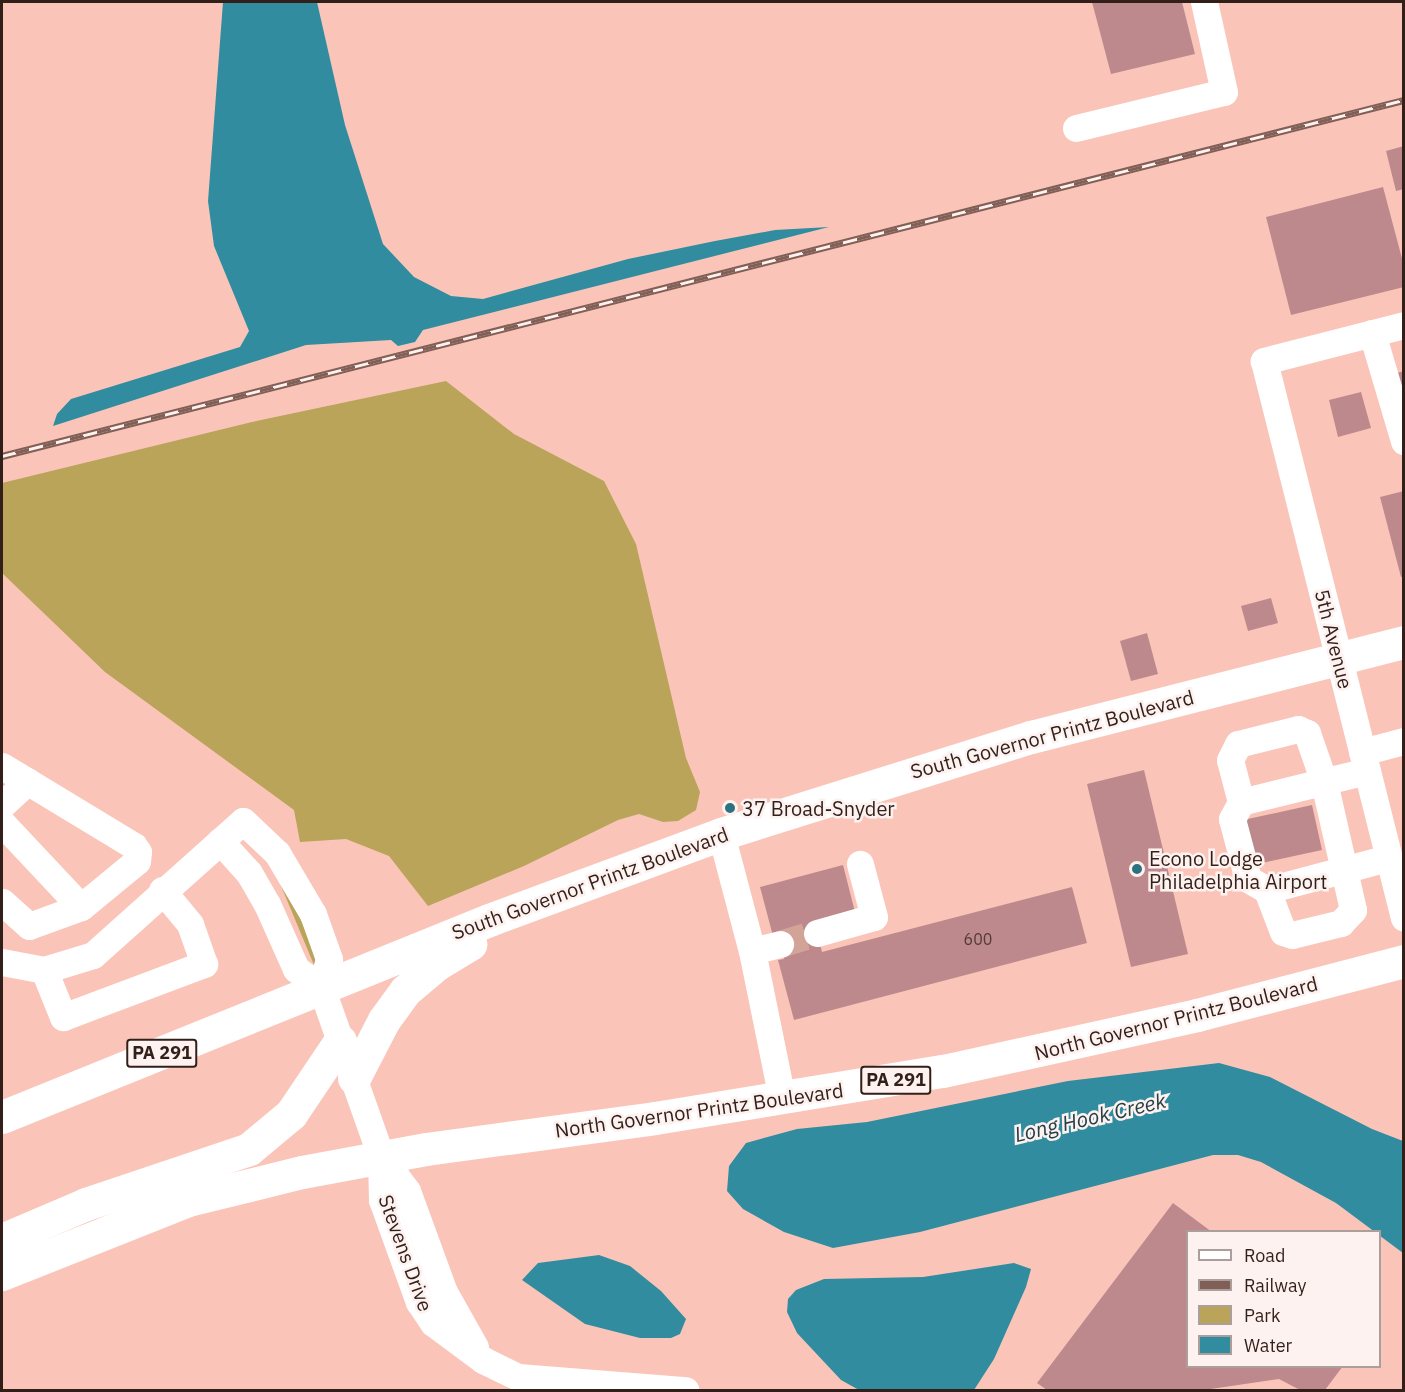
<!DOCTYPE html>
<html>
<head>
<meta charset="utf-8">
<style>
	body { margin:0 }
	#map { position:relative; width:1405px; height:1392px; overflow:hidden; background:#fac5b8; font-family:"IBM Plex Sans",sans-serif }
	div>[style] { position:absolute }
	.green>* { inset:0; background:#b9a459 }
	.water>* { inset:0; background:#318c9f }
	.building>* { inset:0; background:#bd898c }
	.minor-tunnel>* { height:27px; margin-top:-13.5px; transform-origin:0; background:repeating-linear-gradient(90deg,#d2a498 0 27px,transparent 0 41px) }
	.minor>* { height:27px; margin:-13.5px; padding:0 13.5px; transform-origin:13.5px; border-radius:13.5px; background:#fff }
	.major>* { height:33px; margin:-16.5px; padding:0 16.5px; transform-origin:16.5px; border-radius:16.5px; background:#fff }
	.rail>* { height:7px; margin-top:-3.5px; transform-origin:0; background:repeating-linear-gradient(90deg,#fdf2ef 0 14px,#805f57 0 28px); box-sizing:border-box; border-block:2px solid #805f57 }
	.dots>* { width:16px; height:16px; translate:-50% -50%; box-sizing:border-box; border:3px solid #fdf2ef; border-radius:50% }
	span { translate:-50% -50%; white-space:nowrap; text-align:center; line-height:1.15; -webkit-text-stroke:5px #fdf2ef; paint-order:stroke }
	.number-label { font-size:16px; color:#553a36 }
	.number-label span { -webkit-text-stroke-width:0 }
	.shield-label span { padding:2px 4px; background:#fdf2ef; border:2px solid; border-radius:4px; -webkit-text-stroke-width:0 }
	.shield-label { font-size:18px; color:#321f1a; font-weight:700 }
	.street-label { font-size:20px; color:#321f1a }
	.poi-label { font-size:20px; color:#321f1a }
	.left { translate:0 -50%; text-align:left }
	.water-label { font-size:21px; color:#244047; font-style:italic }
	.frame { position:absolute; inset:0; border:3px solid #321f1a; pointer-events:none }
	.legend { position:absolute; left:1186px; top:1230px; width:195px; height:138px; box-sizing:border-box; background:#fdf2ef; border:2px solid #ac9e9a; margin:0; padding:8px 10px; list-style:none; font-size:18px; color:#321f1a }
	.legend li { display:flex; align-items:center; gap:12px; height:30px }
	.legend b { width:30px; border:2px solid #ac9e9a }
</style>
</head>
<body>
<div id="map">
	<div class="green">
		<i style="clip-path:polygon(446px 381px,514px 434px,604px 481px,636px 544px,686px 758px,700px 792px,696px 810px,678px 821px,663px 822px,639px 814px,618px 820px,524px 866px,428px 906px,389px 856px,346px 839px,300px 842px,294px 810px,105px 672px,2px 573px,2px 483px,252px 422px)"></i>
		<i style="clip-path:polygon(277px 876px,285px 880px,319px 964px,314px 965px)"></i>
	</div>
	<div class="water">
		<i style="clip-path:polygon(223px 2px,317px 2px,345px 125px,383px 244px,414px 277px,451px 296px,483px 299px,628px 259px,715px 241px,775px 230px,829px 227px,423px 330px,415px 342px,398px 346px,391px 340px,306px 345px,53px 426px,57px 414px,71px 399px,240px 347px,249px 331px,214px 246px,208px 201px)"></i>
		<i style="clip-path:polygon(1219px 1063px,1270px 1077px,1372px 1129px,1403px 1141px,1403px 1253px,1336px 1203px,1261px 1162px,1238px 1155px,1213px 1155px,920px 1232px,833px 1248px,784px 1232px,743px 1209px,727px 1191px,729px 1166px,746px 1143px,797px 1129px,867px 1122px,1068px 1081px)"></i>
		<i style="clip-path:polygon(599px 1255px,630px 1266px,661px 1291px,686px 1319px,680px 1334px,671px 1338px,640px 1338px,585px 1324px,522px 1280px,538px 1263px)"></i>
		<i style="clip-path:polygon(1014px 1263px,1031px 1269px,1026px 1287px,994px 1359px,974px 1390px,859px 1390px,841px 1380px,797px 1333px,787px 1312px,788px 1299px,796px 1290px,824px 1279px,923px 1277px)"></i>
	</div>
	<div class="building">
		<i style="clip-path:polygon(1092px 2px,1182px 2px,1195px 54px,1111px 74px)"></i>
		<i style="clip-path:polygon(1404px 146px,1404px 189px,1396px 191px,1386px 151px)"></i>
		<i style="clip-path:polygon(1383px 187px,1404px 266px,1404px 287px,1291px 315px,1266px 217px)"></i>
		<i style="clip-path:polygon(1404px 371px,1404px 421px,1390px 375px)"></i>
		<i style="clip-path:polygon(1361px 392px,1371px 428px,1338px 437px,1329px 400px)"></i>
		<i style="clip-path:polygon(1404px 491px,1404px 576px,1401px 577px,1380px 497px)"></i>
		<i style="clip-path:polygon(1271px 598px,1278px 623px,1248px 631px,1241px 606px)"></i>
		<i style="clip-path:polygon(1147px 633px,1158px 674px,1131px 681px,1120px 641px)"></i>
		<i style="clip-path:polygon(1144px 770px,1188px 954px,1131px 967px,1087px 784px)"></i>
		<i style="clip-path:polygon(1312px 805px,1322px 850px,1253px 865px,1243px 820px)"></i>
		<i style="clip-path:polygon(843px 865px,855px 912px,815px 923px,822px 952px,1072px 887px,1087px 943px,794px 1020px,778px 960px,784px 959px,778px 934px,773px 936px,760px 887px)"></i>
		<i style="clip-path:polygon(1173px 1203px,1212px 1232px,1188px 1232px,1188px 1366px,1343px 1366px,1325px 1390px,1300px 1390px,1279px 1379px,1204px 1390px,1047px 1390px,1037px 1383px)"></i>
	</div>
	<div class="minor-tunnel">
		<i style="left:780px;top:944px;width:39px;rotate:-17deg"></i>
	</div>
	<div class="minor">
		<i style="left:1076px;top:128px;width:152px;rotate:-13.7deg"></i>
		<i style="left:1224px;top:92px;width:92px;rotate:-102.5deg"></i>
		<i style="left:1404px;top:325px;width:145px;rotate:165.6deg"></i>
		<i style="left:1264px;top:361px;width:574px;rotate:75.89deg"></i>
		<i style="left:1372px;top:333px;width:113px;rotate:73.5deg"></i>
		<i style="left:1362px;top:752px;width:43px;rotate:-14.7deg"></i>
		<i style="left:2px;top:766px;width:154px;rotate:31.2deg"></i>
		<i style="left:134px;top:846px;width:7px;rotate:56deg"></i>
		<i style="left:138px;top:852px;width:9px;rotate:96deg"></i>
		<i style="left:137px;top:861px;width:72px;rotate:140.6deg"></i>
		<i style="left:81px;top:907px;width:55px;rotate:159.9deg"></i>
		<i style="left:29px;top:926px;width:36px;rotate:-138deg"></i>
		<i style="left:1367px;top:771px;width:130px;rotate:166.2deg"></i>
		<i style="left:1241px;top:802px;width:19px;rotate:118deg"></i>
		<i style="left:1232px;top:819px;width:62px;rotate:75.1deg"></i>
		<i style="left:1248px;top:879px;width:22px;rotate:30deg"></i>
		<i style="left:1267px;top:890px;width:125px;rotate:-14.8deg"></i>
		<i style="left:1241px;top:802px;width:43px;rotate:-104.7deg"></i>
		<i style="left:1230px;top:760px;width:18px;rotate:-63deg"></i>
		<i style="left:1238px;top:744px;width:62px;rotate:-14deg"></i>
		<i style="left:1298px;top:729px;width:10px;rotate:24deg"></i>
		<i style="left:1307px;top:733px;width:52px;rotate:70.9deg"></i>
		<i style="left:1324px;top:782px;width:131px;rotate:77.2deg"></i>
		<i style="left:1353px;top:910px;width:18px;rotate:133deg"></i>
		<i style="left:1341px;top:923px;width:50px;rotate:166.2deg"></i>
		<i style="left:1292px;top:935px;width:9px;rotate:-162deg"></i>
		<i style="left:1283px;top:932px;width:45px;rotate:-110.9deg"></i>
		<i style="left:2px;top:805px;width:35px;rotate:-43deg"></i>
		<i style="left:2px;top:823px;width:115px;rotate:46.8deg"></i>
		<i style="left:721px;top:834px;width:121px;rotate:75.2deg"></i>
		<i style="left:752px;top:951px;width:151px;rotate:78.5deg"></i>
		<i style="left:220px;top:841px;width:43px;rotate:47.8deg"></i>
		<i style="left:249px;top:873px;width:36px;rotate:60deg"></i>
		<i style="left:267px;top:904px;width:71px;rotate:66deg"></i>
		<i style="left:296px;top:969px;width:31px;rotate:36deg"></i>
		<i style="left:817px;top:933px;width:59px;rotate:-15.7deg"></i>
		<i style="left:874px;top:917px;width:55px;rotate:-104.8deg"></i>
		<i style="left:752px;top:951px;width:29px;rotate:-14deg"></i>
		<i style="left:2px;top:962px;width:43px;rotate:10.8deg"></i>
		<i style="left:44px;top:970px;width:51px;rotate:-17deg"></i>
		<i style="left:93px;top:955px;width:201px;rotate:-41.8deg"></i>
		<i style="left:243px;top:821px;width:47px;rotate:43.3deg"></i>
		<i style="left:277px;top:853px;width:71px;rotate:59.5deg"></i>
		<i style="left:313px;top:914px;width:48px;rotate:70.4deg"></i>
		<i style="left:329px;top:959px;width:29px;rotate:106deg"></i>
		<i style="left:44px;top:970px;width:51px;rotate:68deg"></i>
		<i style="left:63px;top:1017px;width:151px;rotate:-20.6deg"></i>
		<i style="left:204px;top:964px;width:42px;rotate:-109.3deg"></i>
		<i style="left:190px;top:924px;width:44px;rotate:-129.5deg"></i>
		<i style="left:321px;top:987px;width:179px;rotate:70.5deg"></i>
		<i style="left:381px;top:1156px;width:44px;rotate:53.4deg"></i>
		<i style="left:407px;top:1191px;width:108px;rotate:69.9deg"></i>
		<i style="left:444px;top:1292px;width:63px;rotate:60.6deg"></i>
		<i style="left:381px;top:1156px;width:44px;rotate:88.7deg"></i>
		<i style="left:382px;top:1200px;width:109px;rotate:70.1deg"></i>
		<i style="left:419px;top:1302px;width:25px;rotate:56deg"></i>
		<i style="left:433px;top:1323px;width:62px;rotate:36.5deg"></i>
		<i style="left:483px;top:1360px;width:39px;rotate:26deg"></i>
		<i style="left:518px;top:1377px;width:168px;rotate:4.5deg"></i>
	</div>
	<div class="major">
		<i style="left:354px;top:1078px;width:65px;rotate:-62.7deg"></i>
		<i style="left:384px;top:1020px;width:36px;rotate:-54deg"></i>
		<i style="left:405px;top:991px;width:42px;rotate:-40.2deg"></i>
		<i style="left:437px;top:964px;width:39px;rotate:-31deg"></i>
		<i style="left:2px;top:1117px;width:525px;rotate:-22.02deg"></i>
		<i style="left:489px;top:920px;width:247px;rotate:-20.3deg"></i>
		<i style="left:721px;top:834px;width:325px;rotate:-17.4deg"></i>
		<i style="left:1031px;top:737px;width:385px;rotate:-14.3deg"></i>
		<i style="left:2px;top:1240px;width:91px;rotate:-23.2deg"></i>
		<i style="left:86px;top:1204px;width:172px;rotate:-18.6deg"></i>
		<i style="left:249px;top:1149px;width:55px;rotate:-39.8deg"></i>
		<i style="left:291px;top:1114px;width:88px;rotate:-56.1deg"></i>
		<i style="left:2px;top:1274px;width:200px;rotate:-21.7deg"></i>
		<i style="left:188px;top:1200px;width:117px;rotate:-13.8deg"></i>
		<i style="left:302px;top:1172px;width:126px;rotate:-10.5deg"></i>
		<i style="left:426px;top:1149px;width:231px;rotate:-7.7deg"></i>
		<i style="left:655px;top:1118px;width:292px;rotate:-9.3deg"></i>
		<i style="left:943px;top:1071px;width:260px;rotate:-12.4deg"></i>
		<i style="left:1197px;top:1015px;width:214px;rotate:-14.6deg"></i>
	</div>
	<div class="rail">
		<i style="left:2px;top:456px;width:1446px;rotate:-14.25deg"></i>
	</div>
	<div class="dots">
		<i style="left:730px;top:808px;background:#2d7281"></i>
		<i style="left:1137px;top:869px;background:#2d7281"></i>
	</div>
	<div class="number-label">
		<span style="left:978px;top:939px">600</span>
	</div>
	<div class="shield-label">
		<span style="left:162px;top:1053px">PA 291</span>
		<span style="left:896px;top:1080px">PA 291</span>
	</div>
	<div class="street-label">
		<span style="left:1334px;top:639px;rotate:76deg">5th Avenue</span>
		<span style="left:1052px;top:734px;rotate:-15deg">South Governor Printz Boulevard</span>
		<span style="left:590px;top:883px;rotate:-20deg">South Governor Printz Boulevard</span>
		<span style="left:1176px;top:1018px;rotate:-14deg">North Governor Printz Boulevard</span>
		<span style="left:699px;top:1110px;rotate:-8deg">North Governor Printz Boulevard</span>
		<span style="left:406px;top:1253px;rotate:70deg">Stevens Drive</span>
	</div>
	<div class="poi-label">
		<span class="left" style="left:742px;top:808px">37 Broad-Snyder</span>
		<span class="left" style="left:1149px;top:870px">Econo Lodge<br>Philadelphia Airport</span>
	</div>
	<div class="water-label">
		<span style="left:1090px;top:1117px;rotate:-13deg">Long Hook Creek</span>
	</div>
	<div class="frame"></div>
	<ul class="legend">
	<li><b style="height:8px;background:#fff"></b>Road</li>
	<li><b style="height:8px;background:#805f57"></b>Railway</li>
	<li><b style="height:16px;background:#b9a459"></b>Park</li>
	<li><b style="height:16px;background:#318c9f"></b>Water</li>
	</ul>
</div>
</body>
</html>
